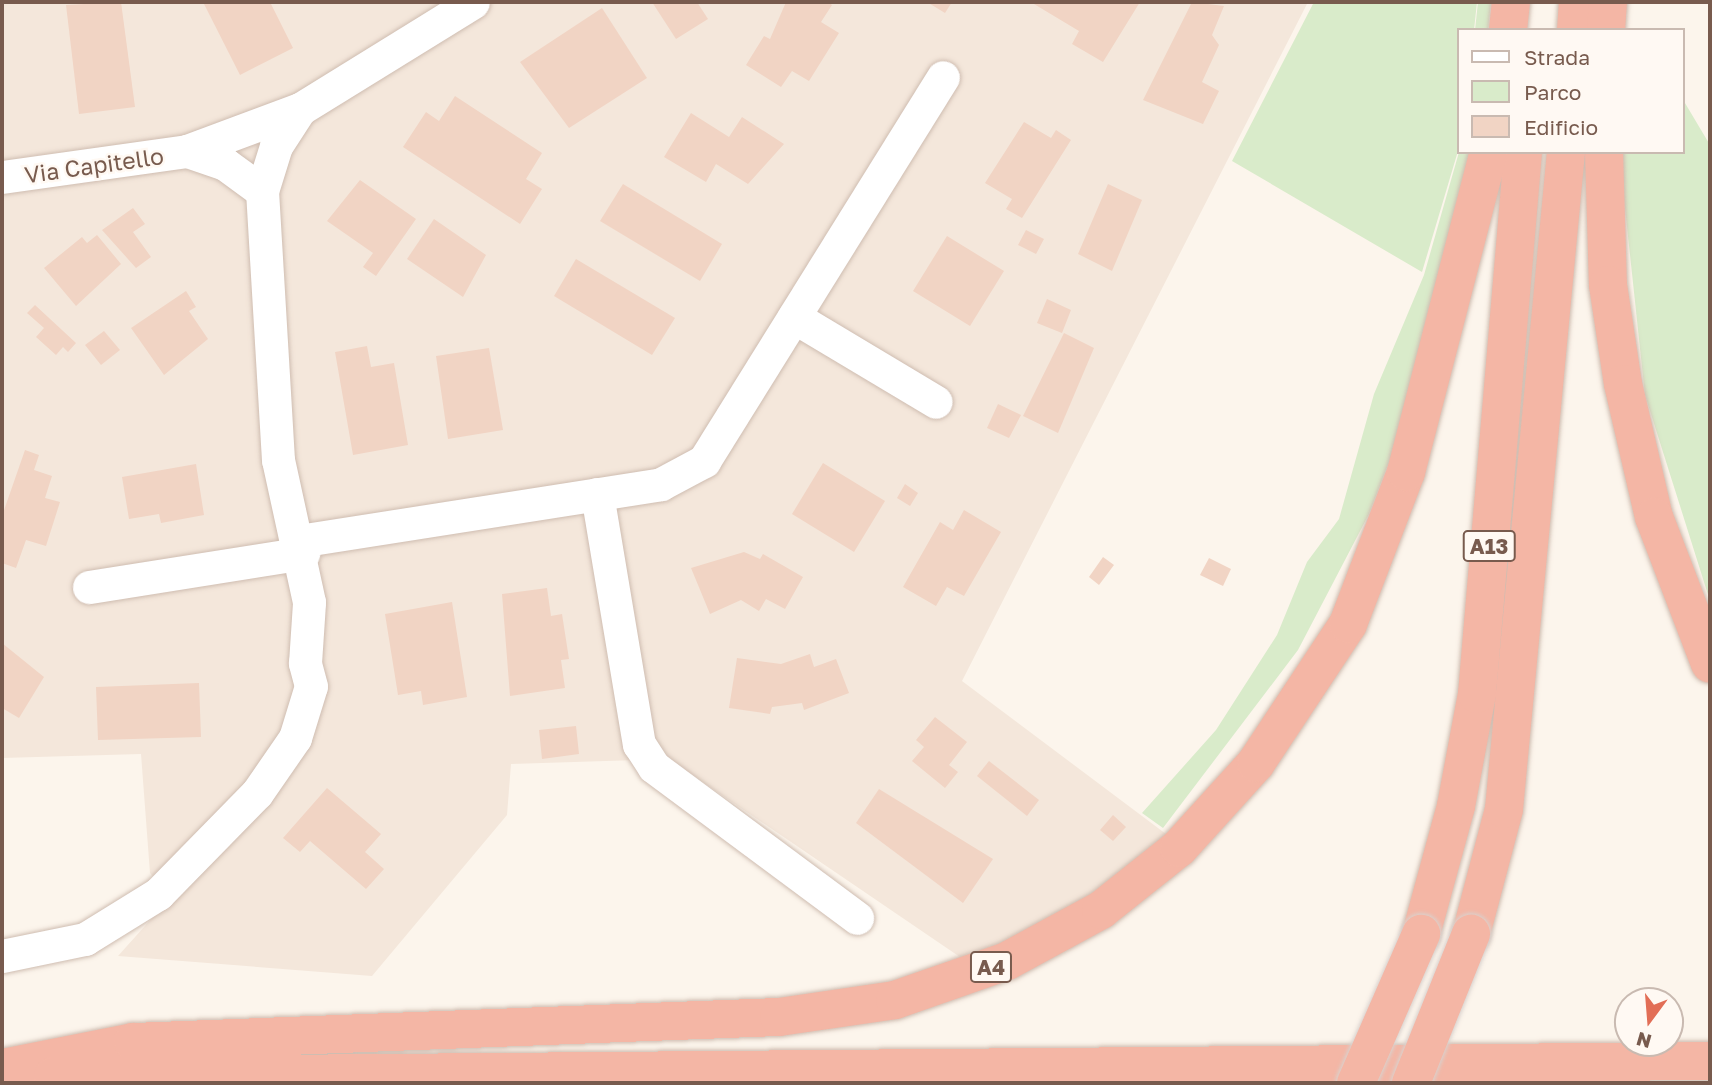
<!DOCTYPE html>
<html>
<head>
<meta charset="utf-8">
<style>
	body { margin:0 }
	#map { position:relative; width:1712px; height:1085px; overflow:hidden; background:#fcf5ec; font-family:"Golos Text",sans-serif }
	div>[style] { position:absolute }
	.residential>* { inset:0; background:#f4e7db }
	.green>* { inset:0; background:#d9ebca }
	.building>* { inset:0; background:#f1d4c4 }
	.roads { filter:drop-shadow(0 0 2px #cfbdb1) drop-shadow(0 0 2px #cfbdb1) }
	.minor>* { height:33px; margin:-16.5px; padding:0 16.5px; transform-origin:16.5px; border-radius:16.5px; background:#fff }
	.motorway>* { height:38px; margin:-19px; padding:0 19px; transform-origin:19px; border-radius:19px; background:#f4b6a5 }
	.bridges { filter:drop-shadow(0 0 2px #d9d1cd) drop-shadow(0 0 2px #d9d1cd) }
	.motorway-bridge>* { height:38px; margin:-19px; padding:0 19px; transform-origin:19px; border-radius:19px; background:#f4b6a5 }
	span { translate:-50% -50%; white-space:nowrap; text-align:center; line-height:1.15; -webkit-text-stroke:5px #fff9f3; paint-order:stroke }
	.shield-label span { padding:2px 5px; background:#fff9f3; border:2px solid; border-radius:5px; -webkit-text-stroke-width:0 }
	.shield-label { font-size:21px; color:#785b4e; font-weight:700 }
	.street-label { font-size:23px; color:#785b4e }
	.frame { position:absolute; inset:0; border:4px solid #785b4e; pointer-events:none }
	.legend { position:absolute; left:1457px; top:28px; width:228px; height:126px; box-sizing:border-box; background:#fff9f3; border:2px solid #c9bab1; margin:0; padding:9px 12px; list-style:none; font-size:21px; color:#785b4e }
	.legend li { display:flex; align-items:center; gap:14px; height:35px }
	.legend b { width:35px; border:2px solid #c9bab1 }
	.north { position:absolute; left:1614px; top:987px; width:70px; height:70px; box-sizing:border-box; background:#fff9f3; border:2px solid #c9bab1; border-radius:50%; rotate:196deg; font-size:19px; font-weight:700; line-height:28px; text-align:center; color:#785b4e }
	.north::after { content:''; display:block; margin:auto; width:24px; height:32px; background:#e26e56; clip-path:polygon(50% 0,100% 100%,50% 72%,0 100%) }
</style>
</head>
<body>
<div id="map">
	<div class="residential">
		<i style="clip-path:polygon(2px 2px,1308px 2px,962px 681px,1174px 840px,982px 972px,669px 759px,511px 764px,507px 815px,372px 976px,118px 956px,170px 898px,150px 873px,141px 754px,2px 758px)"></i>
	</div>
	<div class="green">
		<i style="clip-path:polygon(1314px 2px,1477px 2px,1474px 30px,1458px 30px,1458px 151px,1422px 272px,1232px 161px)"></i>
		<i style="clip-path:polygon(1478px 2px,1491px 2px,1488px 30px,1475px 30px)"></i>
		<i style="clip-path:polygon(1682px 98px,1710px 145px,1710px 601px,1645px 395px,1619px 152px,1682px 152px)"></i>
		<i style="clip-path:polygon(1459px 152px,1470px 152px,1394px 449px,1369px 514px,1298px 650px,1163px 828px,1142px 813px,1216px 730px,1277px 635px,1307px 562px,1339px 519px,1374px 394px,1424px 275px)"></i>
	</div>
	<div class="building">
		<i style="clip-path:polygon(121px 2px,135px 107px,79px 114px,66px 5px)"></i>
		<i style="clip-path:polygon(203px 2px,270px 2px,293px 48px,240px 75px)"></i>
		<i style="clip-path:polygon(652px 2px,697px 2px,708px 19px,676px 39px)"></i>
		<i style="clip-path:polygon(786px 2px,828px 2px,832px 5px,821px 22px,839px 33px,809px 81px,792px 71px,781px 87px,746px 65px,764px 36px,770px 39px)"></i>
		<i style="clip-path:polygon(927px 2px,952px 2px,945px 13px)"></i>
		<i style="clip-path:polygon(1140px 2px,1103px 62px,1072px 44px,1079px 31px,1034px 4px)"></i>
		<i style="clip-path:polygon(1192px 2px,1224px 6px,1212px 35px,1219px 45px,1202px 82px,1219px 91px,1203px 124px,1143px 100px)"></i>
		<i style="clip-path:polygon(602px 8px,647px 78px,569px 128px,520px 62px)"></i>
		<i style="clip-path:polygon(455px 96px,542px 153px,526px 179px,542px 189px,520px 224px,403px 147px,426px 112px,439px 121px)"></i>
		<i style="clip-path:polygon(691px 113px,729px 137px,742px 117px,784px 144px,748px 184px,716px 164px,706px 182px,664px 157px)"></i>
		<i style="clip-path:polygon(1024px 122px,1051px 138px,1056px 130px,1071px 140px,1022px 218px,1006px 209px,1012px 199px,985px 183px)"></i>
		<i style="clip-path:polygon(360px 180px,416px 219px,376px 276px,363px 267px,373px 253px,327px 221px)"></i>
		<i style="clip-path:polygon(623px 184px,722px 244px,700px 281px,600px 221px)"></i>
		<i style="clip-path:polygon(1108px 184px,1142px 200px,1112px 271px,1078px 254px)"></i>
		<i style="clip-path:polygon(133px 208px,145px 224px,133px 232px,151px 257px,136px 268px,102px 230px)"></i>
		<i style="clip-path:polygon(434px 219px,486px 255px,463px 297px,407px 259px)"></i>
		<i style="clip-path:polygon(1026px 230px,1044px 239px,1036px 254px,1018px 245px)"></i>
		<i style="clip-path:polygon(97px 235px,121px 264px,76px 306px,44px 268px,82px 237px,87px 243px)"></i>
		<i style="clip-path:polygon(947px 236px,1004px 271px,970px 326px,913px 291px)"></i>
		<i style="clip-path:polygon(576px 259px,675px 318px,652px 355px,554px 296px)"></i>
		<i style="clip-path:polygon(186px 291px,196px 307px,189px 311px,208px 339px,164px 375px,131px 328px)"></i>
		<i style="clip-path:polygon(1047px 299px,1071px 310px,1062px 333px,1037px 323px)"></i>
		<i style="clip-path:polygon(35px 305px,76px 343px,68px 352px,63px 347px,56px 355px,36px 337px,44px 328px,27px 313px)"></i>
		<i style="clip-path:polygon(104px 331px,120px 350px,101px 365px,85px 345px)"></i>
		<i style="clip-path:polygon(1064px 333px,1094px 348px,1058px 433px,1023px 416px)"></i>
		<i style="clip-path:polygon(367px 346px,371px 367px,394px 363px,408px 445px,353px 455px,335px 352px)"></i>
		<i style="clip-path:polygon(489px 348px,503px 430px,448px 439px,436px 356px)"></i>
		<i style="clip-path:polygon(998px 404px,1021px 415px,1009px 438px,987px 428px)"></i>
		<i style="clip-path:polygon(25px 450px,39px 455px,34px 470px,52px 476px,45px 498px,60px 502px,46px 546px,26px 540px,16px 568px,2px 563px,2px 516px)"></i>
		<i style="clip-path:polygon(823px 463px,885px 501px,854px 552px,792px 514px)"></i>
		<i style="clip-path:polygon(196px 464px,204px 515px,161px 523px,159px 514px,129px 519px,122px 477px)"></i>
		<i style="clip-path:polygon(905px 484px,918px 493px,910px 506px,897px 498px)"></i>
		<i style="clip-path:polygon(964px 510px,1001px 532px,964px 596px,947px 587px,936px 606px,903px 587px,940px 522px,953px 530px)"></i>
		<i style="clip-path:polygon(744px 552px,760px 559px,763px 554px,803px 577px,785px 609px,766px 599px,759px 611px,741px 600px,710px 614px,691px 568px)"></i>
		<i style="clip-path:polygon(1103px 557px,1114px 565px,1099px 585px,1089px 577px)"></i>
		<i style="clip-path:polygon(1209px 558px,1231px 569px,1223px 586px,1200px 575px)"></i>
		<i style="clip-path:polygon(547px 588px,551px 616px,562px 614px,569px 659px,561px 660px,565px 688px,510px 696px,502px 594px)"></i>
		<i style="clip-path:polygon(452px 602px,467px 697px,423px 705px,421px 691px,398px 695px,385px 614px)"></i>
		<i style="clip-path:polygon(2px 643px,44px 677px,19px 718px,2px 708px)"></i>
		<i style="clip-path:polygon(810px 654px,814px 667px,836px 659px,849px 693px,804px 710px,802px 703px,772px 707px,770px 714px,729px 708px,737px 658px,781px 664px)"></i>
		<i style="clip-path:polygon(199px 683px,201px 737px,98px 740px,96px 687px)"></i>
		<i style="clip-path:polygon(935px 717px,967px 742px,949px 765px,958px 772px,945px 788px,912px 761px,924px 747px,916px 740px)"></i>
		<i style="clip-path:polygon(576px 726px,579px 754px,542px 759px,539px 730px)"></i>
		<i style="clip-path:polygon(989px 761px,1039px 800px,1027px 816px,977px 776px)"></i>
		<i style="clip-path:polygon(327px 788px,381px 834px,365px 852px,384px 869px,366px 889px,310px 841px,300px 852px,283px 838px)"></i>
		<i style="clip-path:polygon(879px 789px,993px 859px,963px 903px,856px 823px)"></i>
		<i style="clip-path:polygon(1113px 815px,1126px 827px,1113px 841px,1100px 830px)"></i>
	</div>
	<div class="roads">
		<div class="minor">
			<i style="left:187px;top:151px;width:40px;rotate:18.9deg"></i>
			<i style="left:225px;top:164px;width:46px;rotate:36.1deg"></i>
			<i style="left:2px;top:177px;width:187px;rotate:-8deg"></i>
			<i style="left:187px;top:151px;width:121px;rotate:-20.4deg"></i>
			<i style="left:794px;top:317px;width:165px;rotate:30.9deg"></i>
			<i style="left:597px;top:494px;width:254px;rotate:80.5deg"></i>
			<i style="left:639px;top:744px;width:27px;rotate:57deg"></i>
			<i style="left:654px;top:767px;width:253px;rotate:36.6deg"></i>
			<i style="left:299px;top:541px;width:366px;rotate:-8.9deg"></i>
			<i style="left:661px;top:484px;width:49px;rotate:-28.1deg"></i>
			<i style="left:704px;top:461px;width:452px;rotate:-58.1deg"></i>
			<i style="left:89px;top:587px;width:217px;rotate:-9deg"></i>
			<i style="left:2px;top:956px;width:85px;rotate:-11.6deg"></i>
			<i style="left:85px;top:939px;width:86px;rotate:-31.7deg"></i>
			<i style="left:158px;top:894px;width:141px;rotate:-45.6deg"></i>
			<i style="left:257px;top:793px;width:67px;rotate:-55.4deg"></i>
			<i style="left:295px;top:738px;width:54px;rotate:-72.9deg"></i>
			<i style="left:311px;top:686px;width:24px;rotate:-105deg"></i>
			<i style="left:305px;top:663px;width:61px;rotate:-86.2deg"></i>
			<i style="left:309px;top:602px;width:145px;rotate:-102.3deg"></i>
			<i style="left:278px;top:460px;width:269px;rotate:-93.4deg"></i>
			<i style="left:262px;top:191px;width:47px;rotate:-72.7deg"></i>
			<i style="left:276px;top:146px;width:44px;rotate:-57deg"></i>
			<i style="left:300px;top:109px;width:203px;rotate:-31.7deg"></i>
		</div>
		<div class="motorway">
			<i style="left:1508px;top:30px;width:28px;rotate:-84deg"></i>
			<i style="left:1576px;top:30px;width:28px;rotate:-86deg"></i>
			<i style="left:1606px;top:30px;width:28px;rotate:-86deg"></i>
			<i style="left:1604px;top:152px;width:133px;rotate:88.3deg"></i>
			<i style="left:1608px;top:285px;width:100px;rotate:81.4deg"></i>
			<i style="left:1623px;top:384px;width:137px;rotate:76.9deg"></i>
			<i style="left:1654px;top:517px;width:157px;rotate:69.1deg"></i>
			<i style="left:1421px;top:934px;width:133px;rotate:-74.7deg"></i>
			<i style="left:1456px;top:806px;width:114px;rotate:-79.4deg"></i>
			<i style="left:1477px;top:694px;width:544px;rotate:-85.15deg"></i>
			<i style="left:1471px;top:934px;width:129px;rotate:-75.2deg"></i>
			<i style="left:1504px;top:809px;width:660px;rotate:-84.61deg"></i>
			<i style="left:2px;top:1068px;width:134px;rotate:-11.2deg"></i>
			<i style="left:133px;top:1042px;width:646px;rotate:-2.22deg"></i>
			<i style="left:779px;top:1017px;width:117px;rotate:-8.3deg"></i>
			<i style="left:895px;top:1000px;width:119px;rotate:-19.2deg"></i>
			<i style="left:1007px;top:961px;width:107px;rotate:-28.5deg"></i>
			<i style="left:1101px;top:910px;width:100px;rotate:-38.5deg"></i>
			<i style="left:1179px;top:848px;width:115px;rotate:-47.8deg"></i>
			<i style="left:1256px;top:763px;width:167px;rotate:-56.5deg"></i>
			<i style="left:1348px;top:624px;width:163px;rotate:-69.1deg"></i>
			<i style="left:1406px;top:472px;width:331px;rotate:-75.5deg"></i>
			<i style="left:53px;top:1076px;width:1657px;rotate:-0.52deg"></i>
		</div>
	</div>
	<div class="bridges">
		<div class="motorway-bridge">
			<i style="left:1356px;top:1083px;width:163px;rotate:-66.4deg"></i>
			<i style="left:1411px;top:1083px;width:161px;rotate:-68.1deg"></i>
		</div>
	</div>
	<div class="shield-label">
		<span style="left:1489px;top:546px">A13</span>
		<span style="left:991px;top:967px">A4</span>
	</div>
	<div class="street-label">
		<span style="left:94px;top:165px;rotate:-8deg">Via Capitello</span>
	</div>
	<div class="frame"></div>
	<ul class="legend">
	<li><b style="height:9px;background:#fff"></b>Strada</li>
	<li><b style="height:19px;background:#d9ebca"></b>Parco</li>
	<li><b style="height:19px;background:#f1d4c4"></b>Edificio</li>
	</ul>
	<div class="north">N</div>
</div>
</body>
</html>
